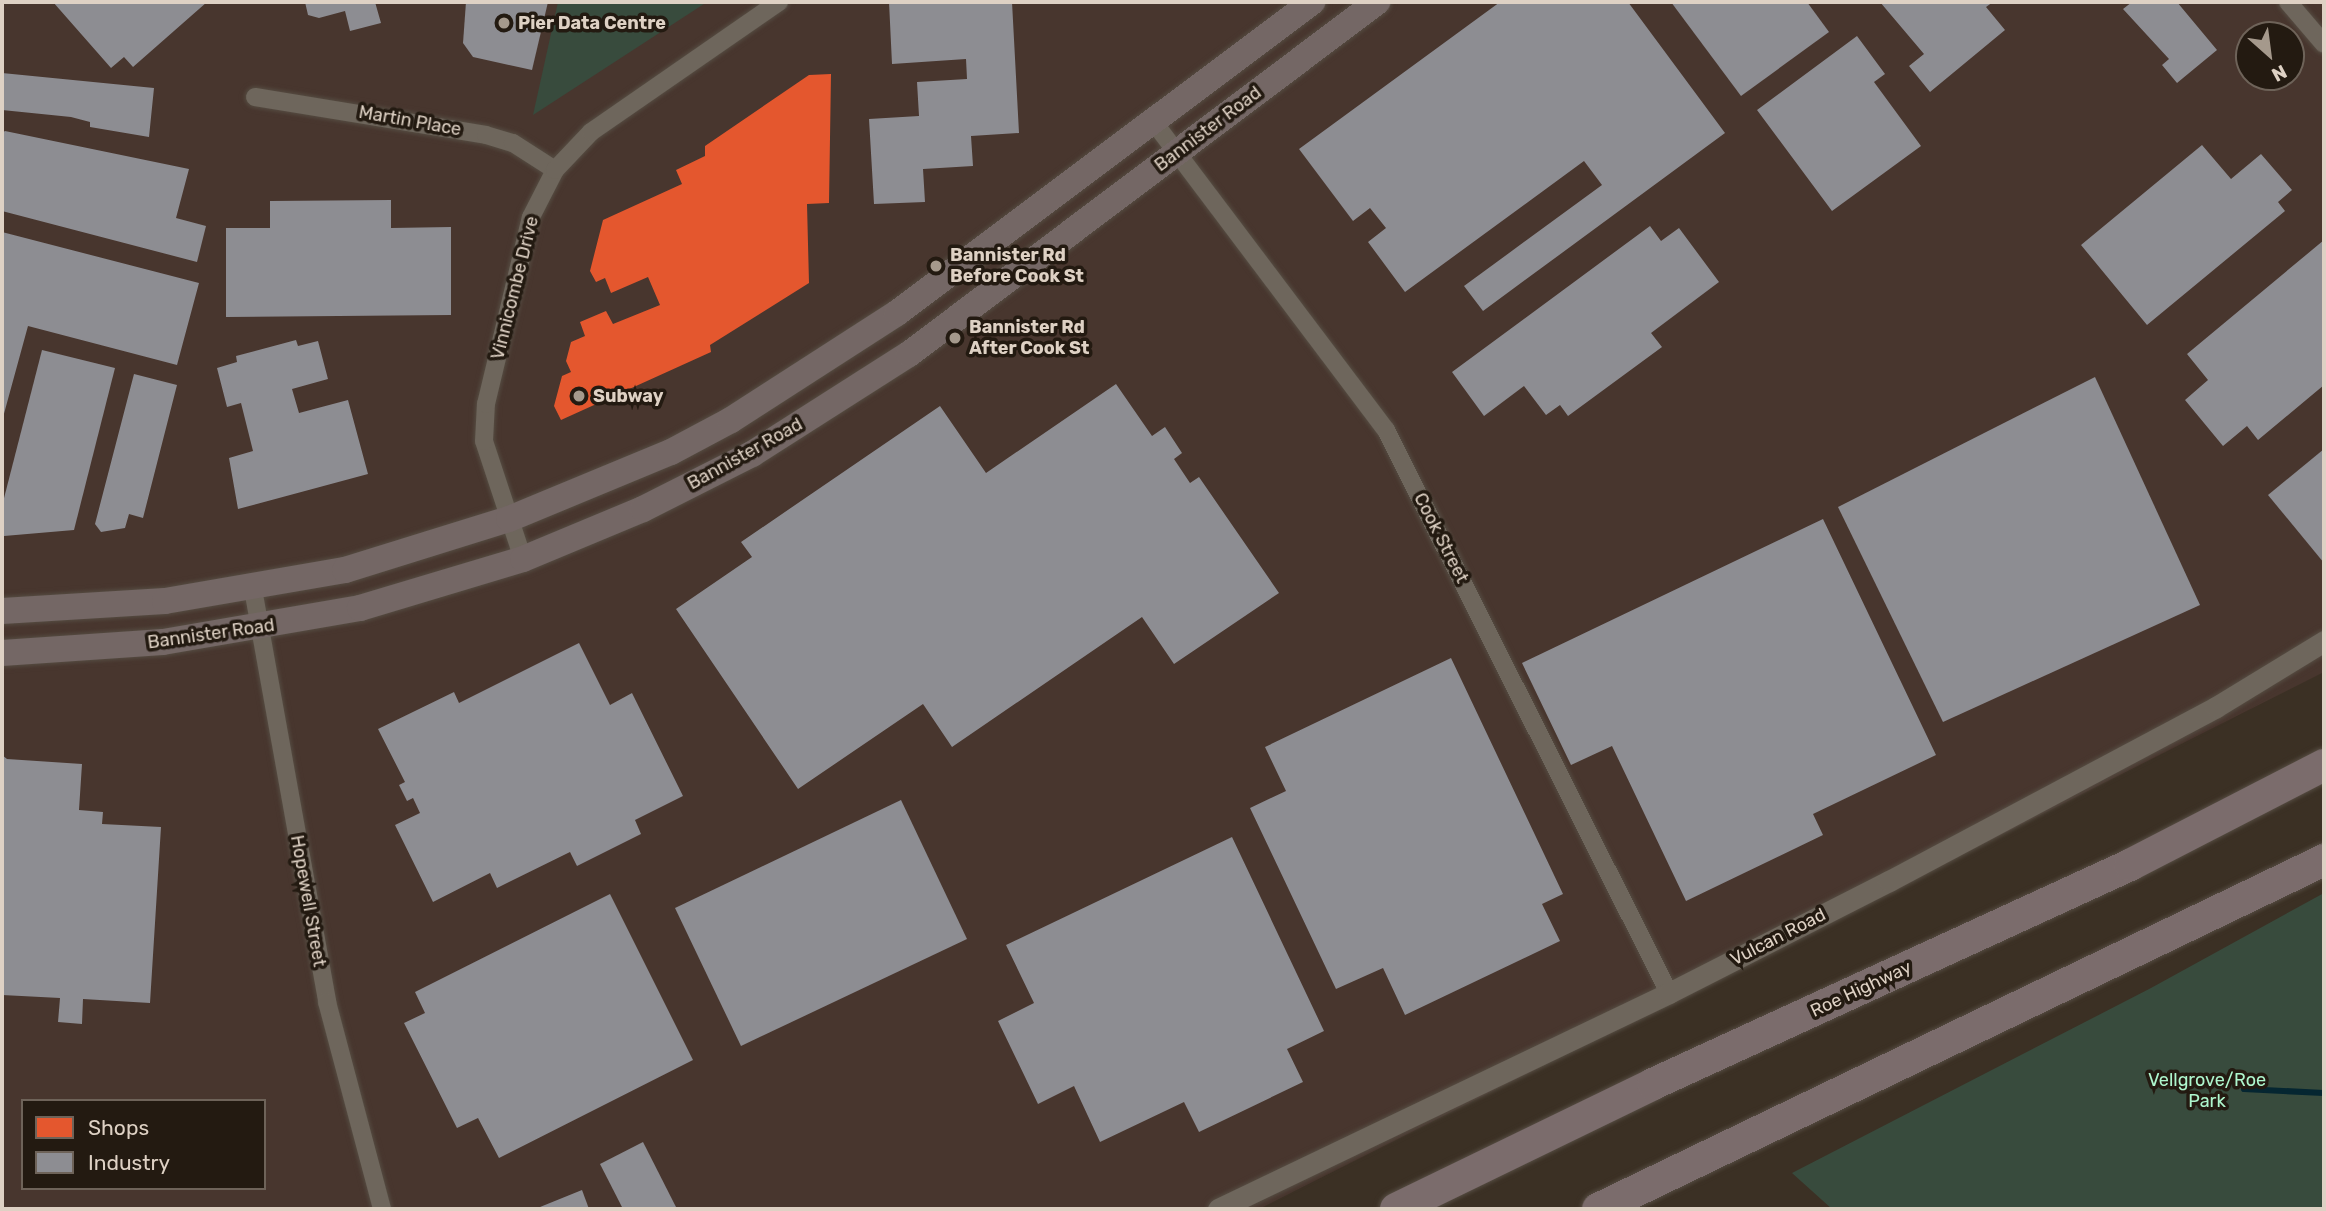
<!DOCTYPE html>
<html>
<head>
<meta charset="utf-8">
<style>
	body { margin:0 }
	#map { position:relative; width:2326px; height:1211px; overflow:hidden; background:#3b3024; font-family:Rubik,sans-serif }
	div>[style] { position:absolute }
	.industrial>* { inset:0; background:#48362e }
	.green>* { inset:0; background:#384b3d }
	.shops>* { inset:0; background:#e4572e }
	.industry>* { inset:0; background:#8d8d92 }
	.stream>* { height:6px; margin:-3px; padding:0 3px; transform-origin:3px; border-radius:3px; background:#052631 }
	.roads { filter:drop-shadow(0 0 2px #554c42) drop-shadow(0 0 2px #554c42) }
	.minor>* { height:18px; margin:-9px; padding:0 9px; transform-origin:9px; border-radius:9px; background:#6e665c }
	.tertiary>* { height:21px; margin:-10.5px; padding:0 10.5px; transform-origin:10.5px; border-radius:10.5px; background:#6e665c }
	.primary>* { height:26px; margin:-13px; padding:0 13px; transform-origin:13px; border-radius:13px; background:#746765 }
	.motorway>* { height:32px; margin:-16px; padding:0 16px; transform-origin:16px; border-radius:16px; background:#7b6c6c }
	.dots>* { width:19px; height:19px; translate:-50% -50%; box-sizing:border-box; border:4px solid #231a11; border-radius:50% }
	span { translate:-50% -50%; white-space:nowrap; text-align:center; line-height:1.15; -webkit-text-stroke:7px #231a11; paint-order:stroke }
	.poi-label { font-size:18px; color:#ded1c4; font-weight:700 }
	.left { translate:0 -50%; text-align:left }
	.street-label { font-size:18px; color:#ded1c4 }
	.park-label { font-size:18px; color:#aef6cd }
	.frame { position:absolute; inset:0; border:4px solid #ded1c4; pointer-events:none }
	.legend { position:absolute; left:21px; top:1099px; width:245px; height:91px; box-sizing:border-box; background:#231a11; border:2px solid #6e6359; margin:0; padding:9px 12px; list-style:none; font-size:21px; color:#ded1c4 }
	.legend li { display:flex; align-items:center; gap:14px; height:35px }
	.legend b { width:35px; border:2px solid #6e6359 }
	.north { position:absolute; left:2235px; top:21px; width:70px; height:70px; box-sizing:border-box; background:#231a11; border:2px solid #6e6359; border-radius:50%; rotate:152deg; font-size:19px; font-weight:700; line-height:28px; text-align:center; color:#ded1c4 }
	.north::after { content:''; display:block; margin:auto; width:24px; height:32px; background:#a5998c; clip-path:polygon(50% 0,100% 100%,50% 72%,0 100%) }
</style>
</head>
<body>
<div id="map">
	<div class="industrial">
		<i style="clip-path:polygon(evenodd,2px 2px,2324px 2px,2324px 672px,1259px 1209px,2px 1209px,2px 2px,2249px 35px,2291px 35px,2291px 77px,2249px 77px,2249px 35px,2px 2px,23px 1101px,264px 1101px,264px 1188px,23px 1188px,23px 1101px)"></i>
	</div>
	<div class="green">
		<i style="clip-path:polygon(558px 2px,707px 2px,533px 115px)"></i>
		<i style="clip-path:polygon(2324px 893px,2324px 1209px,1832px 1209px,1792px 1173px,2151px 988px)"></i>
	</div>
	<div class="shops">
		<i style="clip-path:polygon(831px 74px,829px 203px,807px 204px,809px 283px,710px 345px,711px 352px,561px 420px,554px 406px,562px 376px,571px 372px,566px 361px,571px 342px,585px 336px,580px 322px,606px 311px,613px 324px,660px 305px,648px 277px,611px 293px,605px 278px,596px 282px,590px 271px,603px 220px,682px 184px,676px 170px,705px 156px,705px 146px,809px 75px)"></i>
	</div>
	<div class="industry">
		<i style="clip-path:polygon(53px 2px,207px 2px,133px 67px,124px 57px,111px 68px)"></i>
		<i style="clip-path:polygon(305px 2px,375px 2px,381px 23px,350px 31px,345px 11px,319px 18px,308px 15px)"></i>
		<i style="clip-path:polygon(466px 2px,548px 2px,532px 70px,473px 57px,463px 43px)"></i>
		<i style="clip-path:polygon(889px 2px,1012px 2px,1019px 133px,971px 136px,973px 166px,923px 169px,925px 202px,874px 204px,869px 119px,919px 116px,917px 82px,967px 79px,966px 59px,892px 64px)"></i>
		<i style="clip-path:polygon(1500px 2px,1628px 2px,1725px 133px,1483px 311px,1464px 286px,1602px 185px,1584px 161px,1405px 292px,1368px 242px,1386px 228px,1370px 208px,1353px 221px,1299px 149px)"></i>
		<i style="clip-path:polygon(1671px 2px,1807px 2px,1829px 32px,1741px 96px)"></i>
		<i style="clip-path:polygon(1880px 2px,1993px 2px,1986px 7px,2005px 30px,1930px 92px,1909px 66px,1924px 54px)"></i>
		<i style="clip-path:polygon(2132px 2px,2177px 2px,2217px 50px,2177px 83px,2162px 65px,2169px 59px,2123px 9px)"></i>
		<i style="clip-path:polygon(1857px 36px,1885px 74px,1874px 82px,1921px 146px,1832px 211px,1757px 110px)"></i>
		<i style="clip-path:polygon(2px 73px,154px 88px,149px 137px,90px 127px,90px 122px,71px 117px,2px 110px)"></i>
		<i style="clip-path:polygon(5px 131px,189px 169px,176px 218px,206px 226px,197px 262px,2px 211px,2px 133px)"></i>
		<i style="clip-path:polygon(2202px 145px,2231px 179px,2261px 154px,2292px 190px,2278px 202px,2285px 211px,2147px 325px,2081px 245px)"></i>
		<i style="clip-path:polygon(391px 200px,391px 228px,451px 227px,451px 315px,226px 317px,226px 228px,270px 228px,270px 201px)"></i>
		<i style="clip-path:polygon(1650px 226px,1661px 241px,1679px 228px,1719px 282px,1651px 333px,1662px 347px,1568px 416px,1560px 405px,1546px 415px,1524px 386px,1484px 416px,1452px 372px)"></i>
		<i style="clip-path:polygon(2px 232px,199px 283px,177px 365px,28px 326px,2px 421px)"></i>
		<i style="clip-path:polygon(2324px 240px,2324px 385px,2258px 440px,2247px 426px,2223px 446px,2185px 400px,2208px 380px,2187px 354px)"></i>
		<i style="clip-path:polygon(296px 340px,298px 346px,318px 341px,328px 379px,292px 389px,299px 413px,348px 400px,368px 474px,238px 509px,229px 458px,253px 451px,241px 403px,227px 407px,217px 368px,237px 362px,236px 356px)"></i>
		<i style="clip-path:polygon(42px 350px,115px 368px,74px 530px,4px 536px,2px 506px)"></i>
		<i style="clip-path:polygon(134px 374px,177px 385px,143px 518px,129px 514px,125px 528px,101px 532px,95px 524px)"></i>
		<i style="clip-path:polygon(2095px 377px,2200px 605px,1943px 722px,1838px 507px)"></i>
		<i style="clip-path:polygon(1116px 384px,1152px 436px,1165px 427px,1182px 453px,1174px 459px,1190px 483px,1199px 477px,1279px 593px,1174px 664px,1142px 617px,952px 747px,923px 704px,798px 789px,676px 609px,752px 557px,741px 542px,940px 406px,986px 473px)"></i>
		<i style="clip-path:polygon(2324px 449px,2324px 563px,2268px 495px)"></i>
		<i style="clip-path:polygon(1823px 519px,1936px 755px,1813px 814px,1823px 835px,1686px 901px,1612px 746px,1571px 765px,1522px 663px)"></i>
		<i style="clip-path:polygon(579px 643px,610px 705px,632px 693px,683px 796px,635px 820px,641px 834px,577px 866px,570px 852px,497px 888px,490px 873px,433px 902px,395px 825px,420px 813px,413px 798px,407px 801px,399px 785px,405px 782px,378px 729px,454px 692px,459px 703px)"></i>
		<i style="clip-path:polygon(1451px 658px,1563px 894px,1542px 904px,1560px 941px,1405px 1015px,1383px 968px,1336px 989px,1250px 808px,1286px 791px,1265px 747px)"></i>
		<i style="clip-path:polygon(2px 755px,7px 759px,82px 764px,79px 810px,103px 812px,102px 824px,161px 827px,150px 1003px,83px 999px,82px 1024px,58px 1022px,60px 998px,2px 995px)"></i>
		<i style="clip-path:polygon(901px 800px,967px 939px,741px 1046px,675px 908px)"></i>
		<i style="clip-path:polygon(1232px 837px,1324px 1031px,1287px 1049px,1303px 1082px,1199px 1132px,1184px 1102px,1100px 1142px,1074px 1086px,1038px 1104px,998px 1021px,1034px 1003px,1006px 945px)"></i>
		<i style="clip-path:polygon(610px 894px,693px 1060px,499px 1158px,478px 1118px,457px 1128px,404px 1023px,425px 1013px,415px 992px)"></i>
		<i style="clip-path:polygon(643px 1142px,677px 1209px,623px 1209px,600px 1164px)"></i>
		<i style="clip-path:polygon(582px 1190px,589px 1209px,541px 1209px,540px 1207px)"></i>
	</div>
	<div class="stream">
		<i style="left:2244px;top:1089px;width:80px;rotate:2.9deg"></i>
	</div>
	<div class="roads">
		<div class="minor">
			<i style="left:2288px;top:2px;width:55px;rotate:49.4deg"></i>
			<i style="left:255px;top:97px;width:234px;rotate:9.3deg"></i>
			<i style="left:486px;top:135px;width:28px;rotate:17deg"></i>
			<i style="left:513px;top:143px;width:50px;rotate:32.7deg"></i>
			<i style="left:1153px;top:121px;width:387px;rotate:53deg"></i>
			<i style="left:1386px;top:430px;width:630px;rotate:63.31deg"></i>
			<i style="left:523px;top:559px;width:124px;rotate:-108.3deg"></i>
			<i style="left:484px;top:441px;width:37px;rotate:-87deg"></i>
			<i style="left:486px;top:404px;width:192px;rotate:-76.5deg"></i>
			<i style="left:531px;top:217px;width:53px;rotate:-62.9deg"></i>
			<i style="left:555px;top:170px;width:52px;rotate:-46.5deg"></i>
			<i style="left:591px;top:132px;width:229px;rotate:-34.7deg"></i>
			<i style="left:253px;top:589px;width:420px;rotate:79.8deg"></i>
			<i style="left:327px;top:1002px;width:214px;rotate:75.1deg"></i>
		</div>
		<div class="tertiary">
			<i style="left:1218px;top:1209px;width:500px;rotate:-25.59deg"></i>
			<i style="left:1669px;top:993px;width:247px;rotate:-27deg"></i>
			<i style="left:1889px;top:881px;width:370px;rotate:-28deg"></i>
			<i style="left:2216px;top:707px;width:127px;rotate:-31.4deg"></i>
		</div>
		<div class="primary">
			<i style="left:2px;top:611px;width:163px;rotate:-3.5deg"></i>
			<i style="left:165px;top:601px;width:183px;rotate:-9.8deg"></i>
			<i style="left:345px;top:570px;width:172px;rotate:-17.3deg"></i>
			<i style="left:509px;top:519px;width:175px;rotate:-22.5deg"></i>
			<i style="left:671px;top:452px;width:68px;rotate:-28.1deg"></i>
			<i style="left:731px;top:420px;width:197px;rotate:-32.8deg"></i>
			<i style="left:897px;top:313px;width:519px;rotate:-36.85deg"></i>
			<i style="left:2px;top:653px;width:161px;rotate:-3.9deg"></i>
			<i style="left:163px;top:642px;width:200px;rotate:-9.8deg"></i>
			<i style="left:360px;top:608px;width:170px;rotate:-16.7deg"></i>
			<i style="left:523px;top:559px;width:130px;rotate:-22.6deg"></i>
			<i style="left:643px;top:509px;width:122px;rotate:-26.8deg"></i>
			<i style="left:752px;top:454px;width:186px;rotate:-32.5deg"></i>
			<i style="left:909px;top:354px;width:586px;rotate:-36.95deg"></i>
		</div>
		<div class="motorway">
			<i style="left:1396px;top:1209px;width:286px;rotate:-25.9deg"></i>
			<i style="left:1653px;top:1084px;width:525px;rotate:-24.66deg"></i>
			<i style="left:2130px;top:865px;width:218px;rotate:-27.3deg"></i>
			<i style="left:1598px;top:1209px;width:806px;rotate:-25.67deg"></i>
		</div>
	</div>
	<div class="dots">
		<i style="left:504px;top:23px;background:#a5998c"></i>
		<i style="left:936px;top:266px;background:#a5998c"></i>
		<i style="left:955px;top:338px;background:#a5998c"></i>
		<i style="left:579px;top:396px;background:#a5998c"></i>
	</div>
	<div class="poi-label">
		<span class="left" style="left:518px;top:23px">Pier Data Centre</span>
		<span class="left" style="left:950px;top:266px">Bannister Rd<br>Before Cook St</span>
		<span class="left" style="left:969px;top:338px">Bannister Rd<br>After Cook St</span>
		<span class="left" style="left:593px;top:396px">Subway</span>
	</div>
	<div class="street-label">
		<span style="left:410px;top:121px;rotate:10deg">Martin Place</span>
		<span style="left:1208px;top:129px;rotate:-37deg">Bannister Road</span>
		<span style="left:515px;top:288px;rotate:-76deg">Vinnicombe Drive</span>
		<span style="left:745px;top:454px;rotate:-29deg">Bannister Road</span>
		<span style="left:1441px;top:538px;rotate:63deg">Cook Street</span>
		<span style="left:211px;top:634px;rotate:-8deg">Bannister Road</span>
		<span style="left:308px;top:901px;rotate:80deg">Hopewell Street</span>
		<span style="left:1778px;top:937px;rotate:-27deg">Vulcan Road</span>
		<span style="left:1861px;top:989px;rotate:-25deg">Roe Highway</span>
	</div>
	<div class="park-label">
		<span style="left:2207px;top:1091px">Vellgrove/Roe<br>Park</span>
	</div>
	<div class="frame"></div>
	<ul class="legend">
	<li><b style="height:19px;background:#e4572e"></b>Shops</li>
	<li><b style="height:19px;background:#8d8d92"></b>Industry</li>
	</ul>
	<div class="north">N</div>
</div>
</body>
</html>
